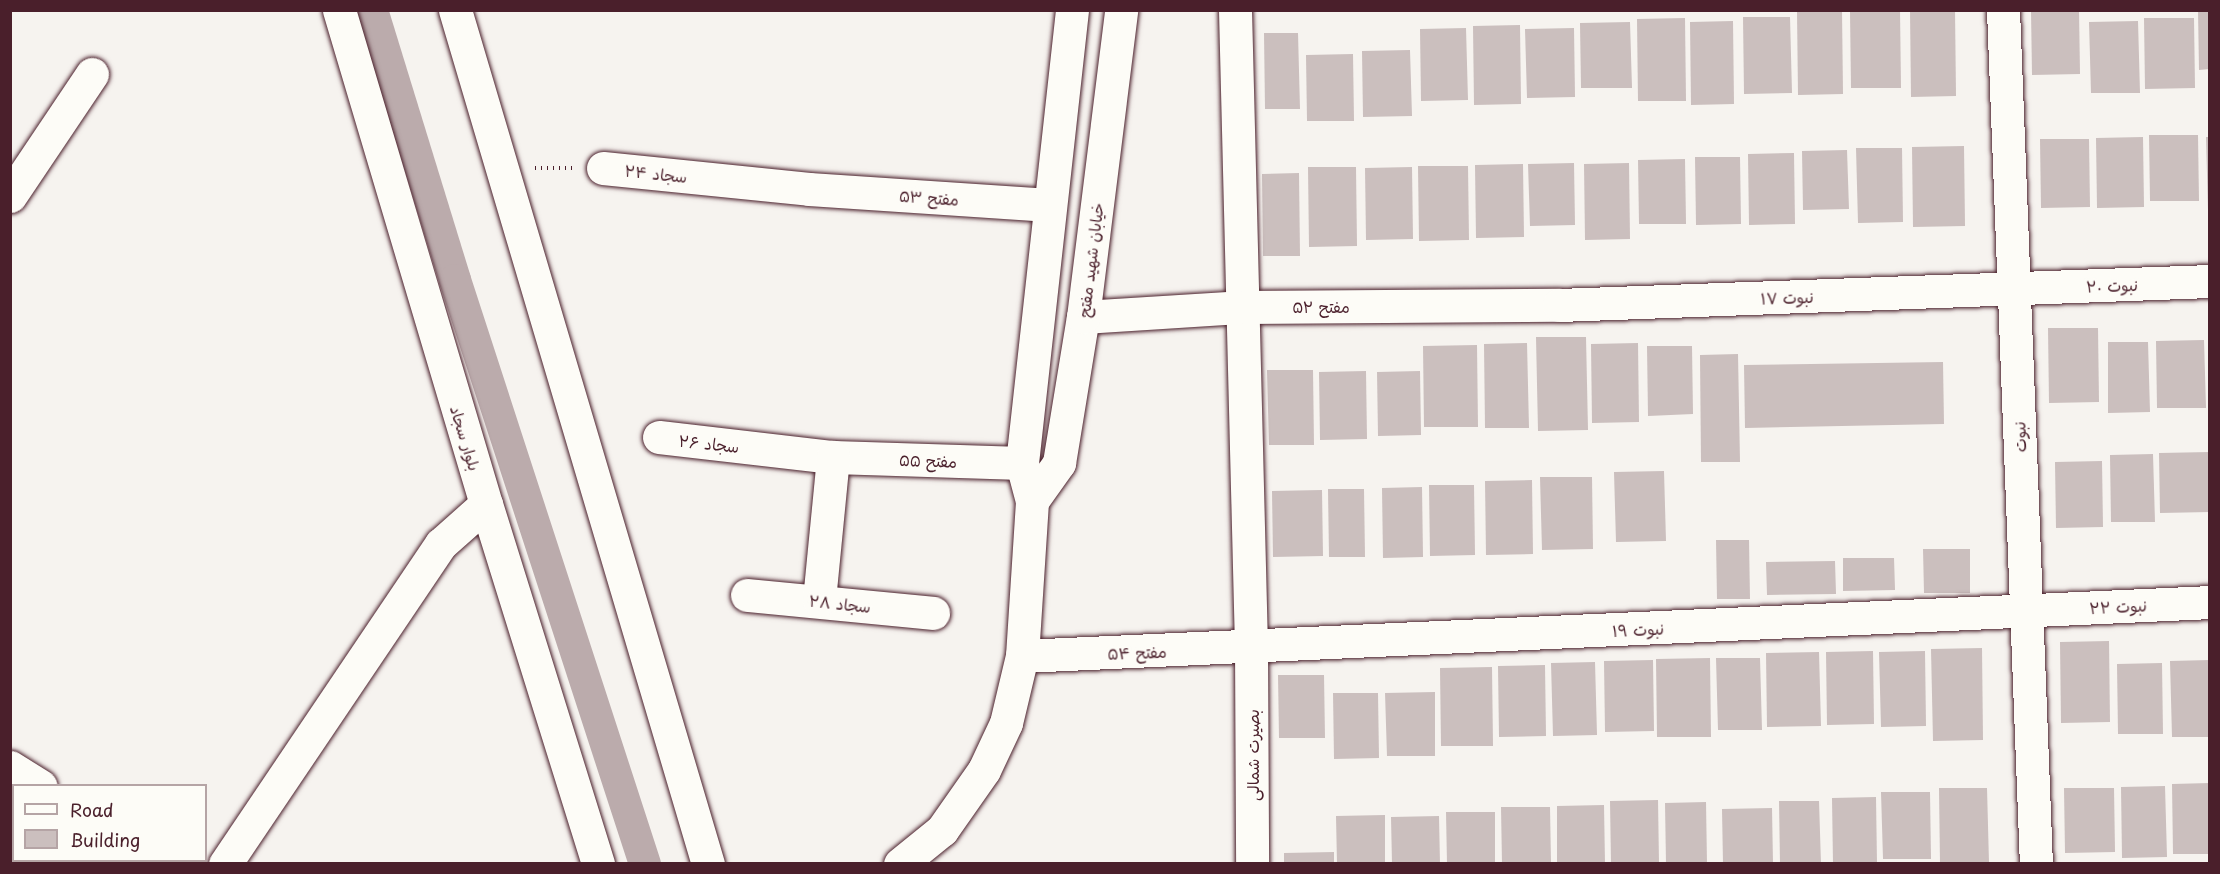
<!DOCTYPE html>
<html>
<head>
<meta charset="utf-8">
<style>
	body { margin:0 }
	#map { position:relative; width:2220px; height:874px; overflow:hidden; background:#f6f3ef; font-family:"Playpen Sans","Playpen Sans Arabic",sans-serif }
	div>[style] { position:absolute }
	.canal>* { height:32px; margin:-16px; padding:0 16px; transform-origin:16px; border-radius:16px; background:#bbabac }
	.building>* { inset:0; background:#cbbfbe }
	.path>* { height:4px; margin-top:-2px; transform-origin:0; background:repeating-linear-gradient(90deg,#4a1f2b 0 1.5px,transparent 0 6px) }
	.roads { filter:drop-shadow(0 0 2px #4a1f2b) drop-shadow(0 0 2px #4a1f2b) }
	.minor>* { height:33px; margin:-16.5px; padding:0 16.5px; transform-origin:16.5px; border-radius:16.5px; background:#fdfcf7 }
	.major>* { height:33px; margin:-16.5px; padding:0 16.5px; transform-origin:16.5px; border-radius:16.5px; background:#fdfcf7 }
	span { translate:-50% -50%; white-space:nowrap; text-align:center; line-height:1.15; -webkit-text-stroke:6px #fdfcf7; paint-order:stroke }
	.street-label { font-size:16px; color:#4a1f2b }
	.frame { position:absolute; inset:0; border:12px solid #4a1f2b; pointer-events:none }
	.legend { position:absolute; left:12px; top:784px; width:195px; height:78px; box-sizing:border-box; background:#fdfcf7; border:2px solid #b5a4a5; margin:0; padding:8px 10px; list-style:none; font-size:18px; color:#4a1f2b }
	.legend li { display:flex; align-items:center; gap:12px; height:30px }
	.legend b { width:30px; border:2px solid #b5a4a5 }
</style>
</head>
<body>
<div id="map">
	<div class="canal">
		<i style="left:372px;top:10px;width:282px;rotate:72.9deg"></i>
		<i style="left:455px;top:280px;width:614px;rotate:71.98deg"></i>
	</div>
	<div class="building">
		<i style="clip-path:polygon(1842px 10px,1843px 94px,1798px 95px,1797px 11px)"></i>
		<i style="clip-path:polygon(1900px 10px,1901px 88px,1851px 88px,1850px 11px)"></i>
		<i style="clip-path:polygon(1910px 10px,1955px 10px,1956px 96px,1911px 97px)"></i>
		<i style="clip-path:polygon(2031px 10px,2079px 10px,2080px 74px,2032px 75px)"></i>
		<i style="clip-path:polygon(2198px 10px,2210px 10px,2210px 69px,2199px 70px)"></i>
		<i style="clip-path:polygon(1743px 17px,1790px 17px,1792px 93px,1744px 94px)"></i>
		<i style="clip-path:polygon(1685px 18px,1686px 101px,1638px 101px,1637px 19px)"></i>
		<i style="clip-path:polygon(2144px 18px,2194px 18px,2195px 88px,2145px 89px)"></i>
		<i style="clip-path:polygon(1733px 21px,1734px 104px,1691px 105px,1690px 22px)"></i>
		<i style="clip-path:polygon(2138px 21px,2140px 93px,2091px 93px,2089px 22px)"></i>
		<i style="clip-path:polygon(1630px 22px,1632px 88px,1581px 88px,1580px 23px)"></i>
		<i style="clip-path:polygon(1520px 25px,1521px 104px,1474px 105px,1473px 26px)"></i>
		<i style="clip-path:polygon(1466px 28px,1468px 100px,1421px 101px,1420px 29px)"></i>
		<i style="clip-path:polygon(1574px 28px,1575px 97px,1527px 98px,1525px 29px)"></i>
		<i style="clip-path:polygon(1264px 33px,1298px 33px,1300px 109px,1265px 109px)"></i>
		<i style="clip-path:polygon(1410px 50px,1412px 116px,1363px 117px,1362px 51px)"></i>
		<i style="clip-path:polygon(1353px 54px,1354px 121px,1307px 121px,1306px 55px)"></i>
		<i style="clip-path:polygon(2149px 135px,2198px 135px,2199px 201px,2150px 201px)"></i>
		<i style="clip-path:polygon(2143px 137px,2144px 207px,2097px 208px,2096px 138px)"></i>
		<i style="clip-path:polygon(2206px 137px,2210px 137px,2210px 211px,2208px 211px)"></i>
		<i style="clip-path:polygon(2040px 139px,2089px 139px,2090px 207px,2041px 208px)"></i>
		<i style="clip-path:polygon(1964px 146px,1965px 226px,1913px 227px,1912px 147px)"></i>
		<i style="clip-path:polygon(1856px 148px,1902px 148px,1903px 222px,1858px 223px)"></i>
		<i style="clip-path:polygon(1847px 150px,1849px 209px,1803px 210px,1802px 151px)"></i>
		<i style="clip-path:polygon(1794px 153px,1795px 224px,1749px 225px,1748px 154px)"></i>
		<i style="clip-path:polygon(1695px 157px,1740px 157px,1741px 224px,1696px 225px)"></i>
		<i style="clip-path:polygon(1685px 159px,1686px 224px,1639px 224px,1638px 160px)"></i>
		<i style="clip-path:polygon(1574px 163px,1575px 225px,1530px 226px,1528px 164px)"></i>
		<i style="clip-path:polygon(1629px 163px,1630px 239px,1585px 240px,1584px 164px)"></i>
		<i style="clip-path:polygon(1523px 164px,1524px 237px,1476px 238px,1475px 165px)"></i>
		<i style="clip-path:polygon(1418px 166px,1468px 166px,1469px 240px,1419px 241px)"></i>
		<i style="clip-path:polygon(1308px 167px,1356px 167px,1357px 246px,1309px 247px)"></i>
		<i style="clip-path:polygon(1412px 167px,1413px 239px,1366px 240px,1365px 168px)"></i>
		<i style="clip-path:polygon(1299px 173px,1300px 256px,1263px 256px,1262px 174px)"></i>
		<i style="clip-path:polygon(2048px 328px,2098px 328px,2099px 402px,2049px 403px)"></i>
		<i style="clip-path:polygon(1536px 337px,1586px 337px,1588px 430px,1538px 431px)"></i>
		<i style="clip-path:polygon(2204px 340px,2206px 408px,2157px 408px,2156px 341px)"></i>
		<i style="clip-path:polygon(2108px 342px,2148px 342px,2150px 412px,2108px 413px)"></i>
		<i style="clip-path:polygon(1527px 343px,1529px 428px,1485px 428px,1484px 344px)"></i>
		<i style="clip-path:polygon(1638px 343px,1639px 422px,1592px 423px,1591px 344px)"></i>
		<i style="clip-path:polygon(1477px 345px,1478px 427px,1424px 427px,1423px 346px)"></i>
		<i style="clip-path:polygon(1647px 346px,1692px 346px,1693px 414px,1648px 416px)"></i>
		<i style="clip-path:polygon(1738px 354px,1740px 462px,1701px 462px,1700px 355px)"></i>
		<i style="clip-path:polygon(1943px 362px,1944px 424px,1745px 428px,1744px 365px)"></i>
		<i style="clip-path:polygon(1267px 370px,1313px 370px,1314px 445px,1269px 445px)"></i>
		<i style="clip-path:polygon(1366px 371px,1367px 439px,1320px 440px,1319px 372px)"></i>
		<i style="clip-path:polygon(1420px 371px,1421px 435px,1378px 436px,1377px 372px)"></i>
		<i style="clip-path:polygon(2210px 452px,2210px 512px,2160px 513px,2159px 453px)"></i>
		<i style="clip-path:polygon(2153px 454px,2155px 522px,2111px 522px,2110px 455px)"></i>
		<i style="clip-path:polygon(2102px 461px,2103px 527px,2056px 528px,2055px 462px)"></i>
		<i style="clip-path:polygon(1664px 471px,1666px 541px,1616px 542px,1614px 472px)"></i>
		<i style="clip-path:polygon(1540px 477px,1592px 477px,1593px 549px,1542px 550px)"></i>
		<i style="clip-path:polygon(1532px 480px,1533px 554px,1486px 555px,1485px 481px)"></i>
		<i style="clip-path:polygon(1429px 485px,1474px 485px,1475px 555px,1430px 556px)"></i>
		<i style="clip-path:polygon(1422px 487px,1423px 557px,1383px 558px,1382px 488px)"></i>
		<i style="clip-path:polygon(1328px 489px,1364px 489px,1365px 557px,1329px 557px)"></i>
		<i style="clip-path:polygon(1322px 490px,1323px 556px,1273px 557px,1272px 491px)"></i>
		<i style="clip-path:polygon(1716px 540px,1749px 540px,1750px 599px,1717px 599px)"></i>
		<i style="clip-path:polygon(1923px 549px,1970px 549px,1970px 593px,1924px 593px)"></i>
		<i style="clip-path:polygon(1843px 558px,1894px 558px,1895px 590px,1843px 591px)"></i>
		<i style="clip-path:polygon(1835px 561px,1836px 594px,1767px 595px,1766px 562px)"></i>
		<i style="clip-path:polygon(2109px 641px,2110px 722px,2061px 723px,2060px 642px)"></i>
		<i style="clip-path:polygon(1982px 648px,1983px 740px,1933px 741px,1931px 649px)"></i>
		<i style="clip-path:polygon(1873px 651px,1874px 724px,1827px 725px,1826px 652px)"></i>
		<i style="clip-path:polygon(1925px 651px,1926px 726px,1881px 727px,1879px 652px)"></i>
		<i style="clip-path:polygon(1819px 652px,1821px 726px,1767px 727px,1766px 653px)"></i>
		<i style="clip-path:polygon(1710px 658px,1711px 737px,1657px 737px,1656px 659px)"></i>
		<i style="clip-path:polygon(1716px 658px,1760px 658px,1762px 730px,1718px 730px)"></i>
		<i style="clip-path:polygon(1653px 660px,1654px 731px,1605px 732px,1604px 661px)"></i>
		<i style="clip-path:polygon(2210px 660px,2210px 737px,2172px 737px,2170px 661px)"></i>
		<i style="clip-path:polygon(1595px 662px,1597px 735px,1553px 736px,1551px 663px)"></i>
		<i style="clip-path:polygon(2162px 663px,2163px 734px,2118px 734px,2117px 664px)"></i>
		<i style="clip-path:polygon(1545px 665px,1546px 736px,1499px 737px,1498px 666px)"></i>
		<i style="clip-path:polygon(1492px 667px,1493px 746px,1441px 746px,1440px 668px)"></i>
		<i style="clip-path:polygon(1278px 675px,1324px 675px,1325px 738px,1279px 738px)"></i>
		<i style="clip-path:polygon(1435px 692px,1435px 756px,1387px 756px,1385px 693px)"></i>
		<i style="clip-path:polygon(1333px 693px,1378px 693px,1379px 758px,1334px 759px)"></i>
		<i style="clip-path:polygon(2210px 783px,2210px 854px,2173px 854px,2172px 784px)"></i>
		<i style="clip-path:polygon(2165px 786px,2167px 857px,2122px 858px,2121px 787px)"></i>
		<i style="clip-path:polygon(1939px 788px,1987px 788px,1989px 863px,1940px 864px)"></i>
		<i style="clip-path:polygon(2064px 788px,2114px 788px,2115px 852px,2065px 853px)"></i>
		<i style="clip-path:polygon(1881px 792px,1930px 792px,1931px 859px,1883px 859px)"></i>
		<i style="clip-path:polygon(1876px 797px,1877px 864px,1833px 864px,1832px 798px)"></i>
		<i style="clip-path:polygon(1658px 800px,1659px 864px,1611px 864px,1610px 801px)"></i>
		<i style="clip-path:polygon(1779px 801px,1819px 801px,1821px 864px,1780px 864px)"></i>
		<i style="clip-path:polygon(1706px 802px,1707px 864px,1666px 864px,1665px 803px)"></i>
		<i style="clip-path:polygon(1604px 805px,1605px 864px,1557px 864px,1557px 806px)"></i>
		<i style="clip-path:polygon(1501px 807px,1550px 807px,1551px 864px,1502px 864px)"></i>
		<i style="clip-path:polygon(1772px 808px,1773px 864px,1723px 864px,1722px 809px)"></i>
		<i style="clip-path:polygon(1446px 812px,1495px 812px,1495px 864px,1447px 864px)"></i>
		<i style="clip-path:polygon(1385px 815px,1385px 864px,1337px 864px,1336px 816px)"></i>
		<i style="clip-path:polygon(1439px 816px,1440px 864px,1392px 864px,1391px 817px)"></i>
		<i style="clip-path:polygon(1334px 852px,1334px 864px,1284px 864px,1284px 853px)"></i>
	</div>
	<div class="path">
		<i style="left:535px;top:168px;width:38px"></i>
	</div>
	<div class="roads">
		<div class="minor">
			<i style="left:1235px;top:10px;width:637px;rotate:88.56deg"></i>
			<i style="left:1251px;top:647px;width:217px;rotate:89.7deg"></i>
			<i style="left:2003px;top:10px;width:855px;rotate:87.79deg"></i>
			<i style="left:603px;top:168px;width:207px;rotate:5.8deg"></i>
			<i style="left:809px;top:189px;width:241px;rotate:3.8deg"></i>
			<i style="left:10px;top:196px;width:147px;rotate:-56.1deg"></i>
			<i style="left:1083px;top:317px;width:161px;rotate:-3.6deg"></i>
			<i style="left:1244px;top:307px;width:315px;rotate:-0.4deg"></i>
			<i style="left:1559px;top:305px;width:651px;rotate:-2.11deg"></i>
			<i style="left:659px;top:437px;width:175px;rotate:6.6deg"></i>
			<i style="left:833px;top:457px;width:189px;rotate:1.8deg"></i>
			<i style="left:1032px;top:501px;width:47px;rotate:-54.6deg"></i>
			<i style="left:1059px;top:463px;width:148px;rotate:-80.7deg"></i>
			<i style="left:1083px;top:317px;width:309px;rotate:-82.9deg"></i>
			<i style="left:747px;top:595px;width:187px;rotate:5.5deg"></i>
			<i style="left:819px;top:600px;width:144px;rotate:-84.4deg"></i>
			<i style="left:1022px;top:656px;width:1189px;rotate:-2.6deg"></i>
			<i style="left:10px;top:767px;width:36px;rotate:32deg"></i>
			<i style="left:155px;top:860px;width:6px;rotate:39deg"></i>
			<i style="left:225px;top:864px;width:386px;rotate:-56deg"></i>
			<i style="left:441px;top:544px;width:60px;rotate:-41.6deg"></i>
			<i style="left:900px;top:864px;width:54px;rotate:-39deg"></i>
			<i style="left:942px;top:830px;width:73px;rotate:-55deg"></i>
			<i style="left:984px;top:770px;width:52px;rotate:-64.9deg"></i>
			<i style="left:1006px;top:723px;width:69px;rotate:-76.6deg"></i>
			<i style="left:1022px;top:656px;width:155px;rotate:-86.3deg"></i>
			<i style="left:1032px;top:501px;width:39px;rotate:-105deg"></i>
			<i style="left:1022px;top:463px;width:456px;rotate:-83.7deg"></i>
		</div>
		<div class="major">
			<i style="left:339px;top:10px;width:515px;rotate:73.43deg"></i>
			<i style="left:486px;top:504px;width:377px;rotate:72.7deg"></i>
			<i style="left:455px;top:10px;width:891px;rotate:73.5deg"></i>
		</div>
	</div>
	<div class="street-label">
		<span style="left:656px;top:173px;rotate:6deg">سجاد ۲۴</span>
		<span style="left:929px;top:197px;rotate:4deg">مفتح ۵۳</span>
		<span style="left:1090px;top:260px;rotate:-83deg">خیابان شهید مفتح</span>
		<span style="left:2112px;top:285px;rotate:-2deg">نبوت ۲۰</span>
		<span style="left:1787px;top:297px;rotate:-2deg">نبوت ۱۷</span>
		<span style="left:1321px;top:306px">مفتح ۵۲</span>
		<span style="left:2019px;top:437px;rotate:-92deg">نبوت</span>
		<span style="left:466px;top:438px;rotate:73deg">بلوار سجاد</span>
		<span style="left:709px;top:443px;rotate:6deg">سجاد ۲۶</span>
		<span style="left:928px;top:460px;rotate:2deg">مفتح ۵۵</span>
		<span style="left:840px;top:603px;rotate:6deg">سجاد ۲۸</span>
		<span style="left:2118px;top:606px;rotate:-3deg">نبوت ۲۲</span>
		<span style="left:1638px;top:629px;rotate:-3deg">نبوت ۱۹</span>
		<span style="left:1137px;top:652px;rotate:-2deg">مفتح ۵۴</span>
		<span style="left:1252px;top:755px;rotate:-90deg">بصیرت شمالی</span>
	</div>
	<div class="frame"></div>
	<ul class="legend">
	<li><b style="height:8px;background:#fdfcf7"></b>Road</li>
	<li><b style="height:16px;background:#cbbfbe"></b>Building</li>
	</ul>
</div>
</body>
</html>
